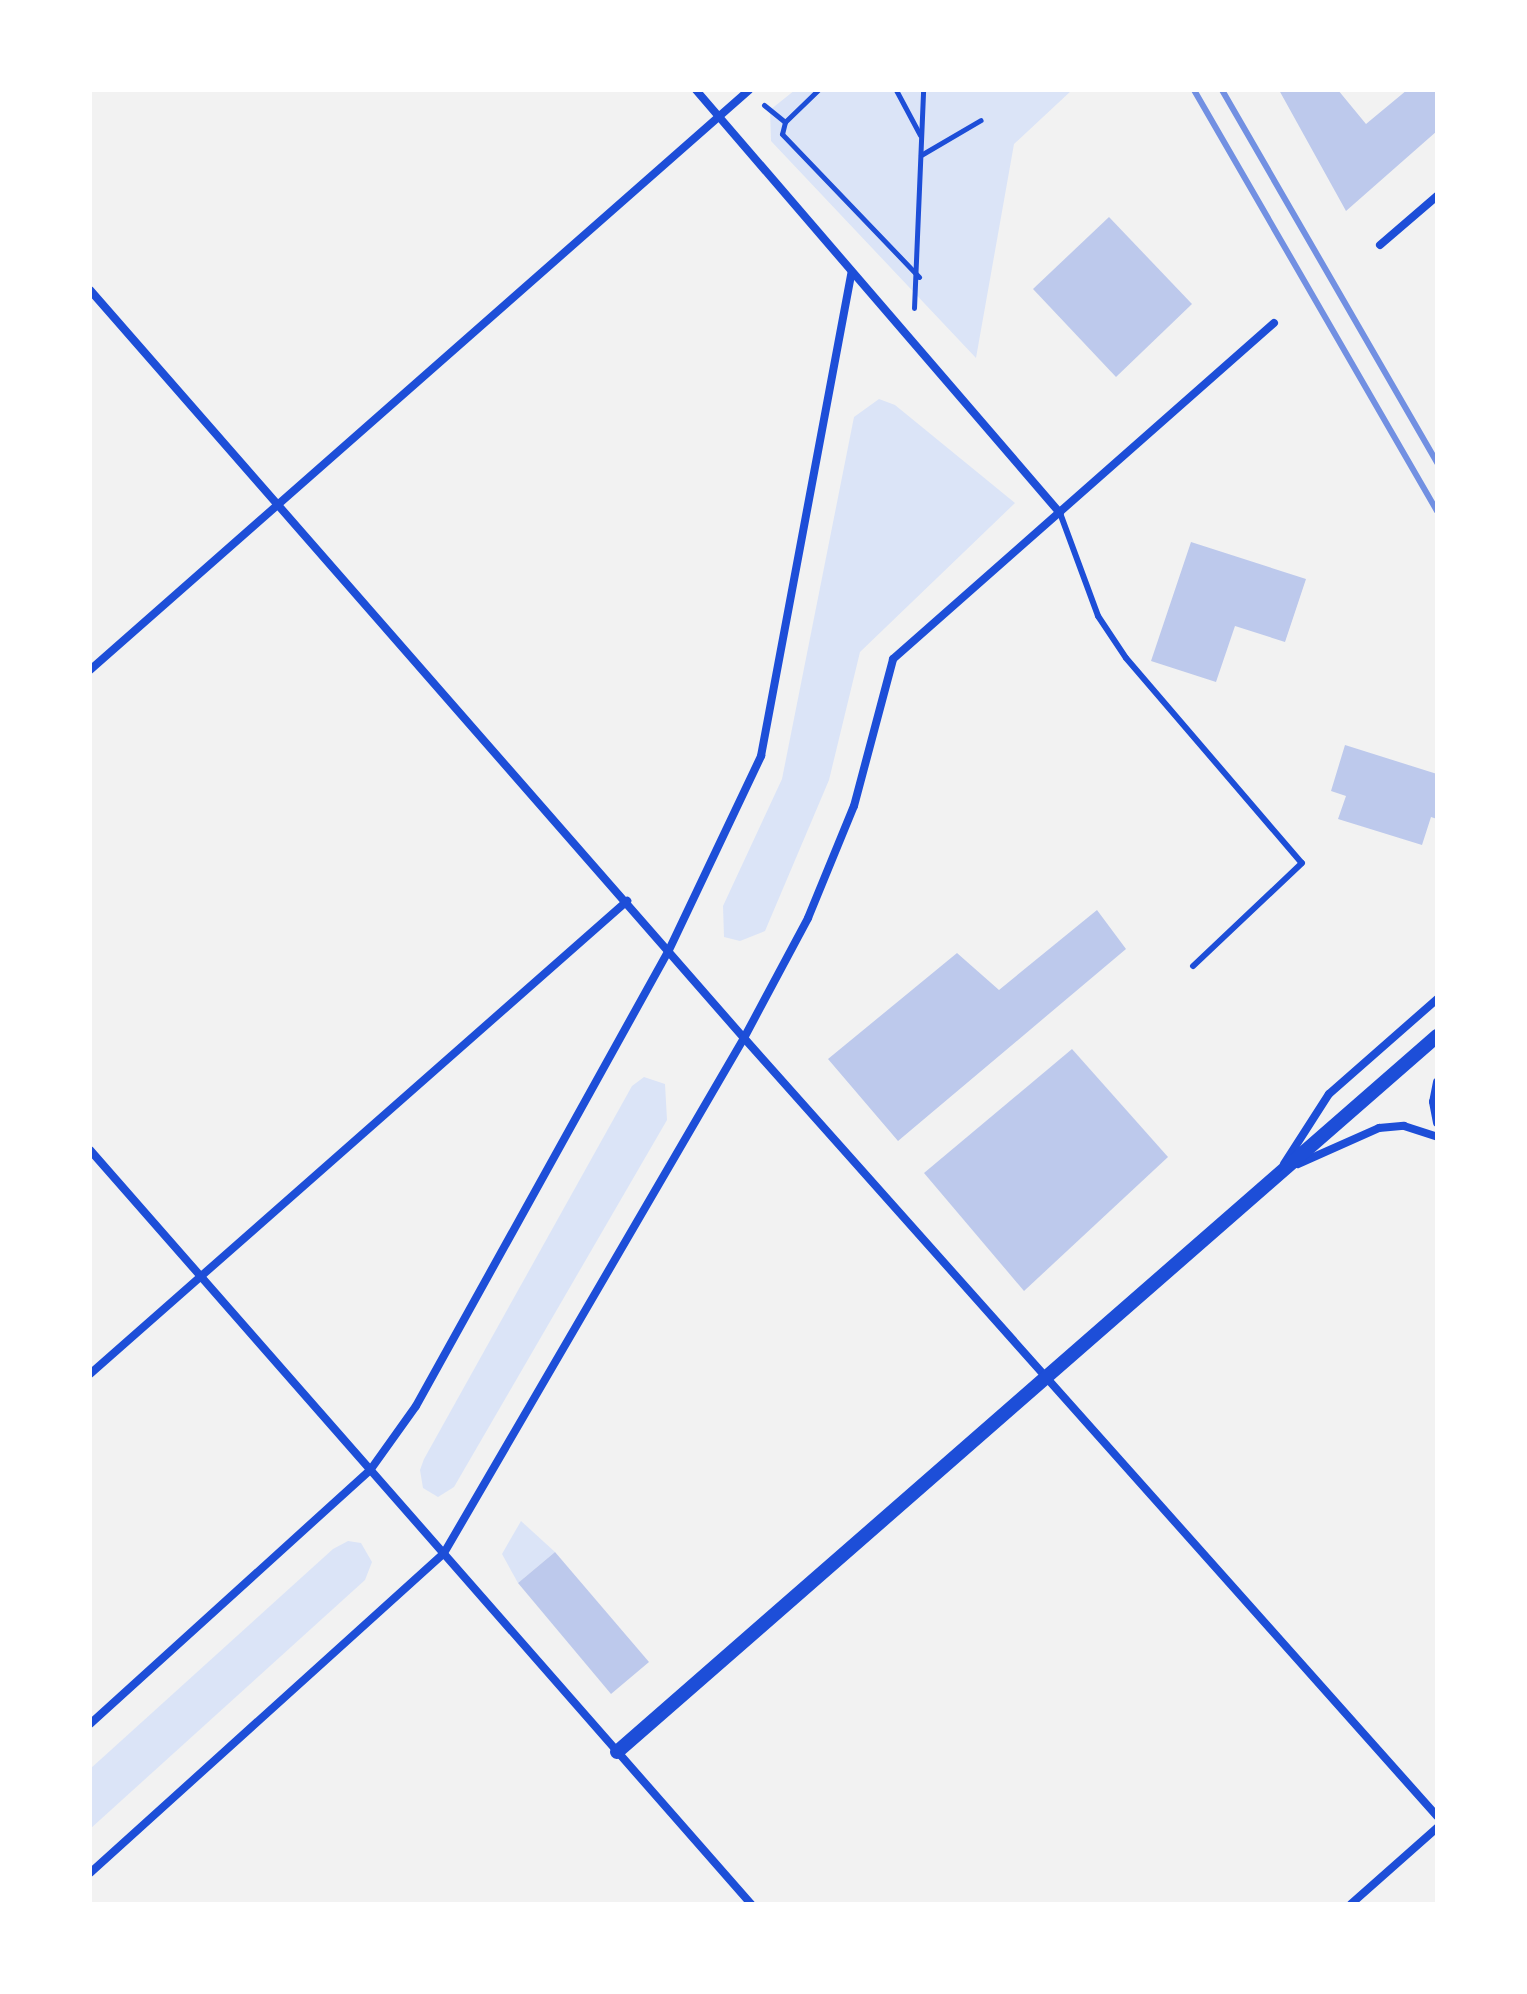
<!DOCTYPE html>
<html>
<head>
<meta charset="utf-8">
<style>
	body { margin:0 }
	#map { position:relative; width:1527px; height:1994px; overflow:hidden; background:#f2f2f2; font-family:Arial,sans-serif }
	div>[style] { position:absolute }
	.green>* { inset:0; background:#dbe4f7 }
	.building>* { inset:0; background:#bdc9ec }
	.path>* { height:5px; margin:-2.5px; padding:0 2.5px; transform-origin:2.5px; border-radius:2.5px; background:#1d4ed8 }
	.service>* { height:6px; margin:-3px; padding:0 3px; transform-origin:3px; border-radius:3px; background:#1d4ed8 }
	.minor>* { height:8px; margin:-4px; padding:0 4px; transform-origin:4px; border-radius:4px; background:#1d4ed8 }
	.tertiary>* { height:14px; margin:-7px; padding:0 7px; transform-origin:7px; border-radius:7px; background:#1d4ed8 }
	.rail>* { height:6px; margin:-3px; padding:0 3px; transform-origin:3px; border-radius:3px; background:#7290e2 }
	span { translate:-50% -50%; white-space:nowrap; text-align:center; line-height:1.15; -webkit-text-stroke:6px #fff; paint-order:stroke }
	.frame { position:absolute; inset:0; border:92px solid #fff; pointer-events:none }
</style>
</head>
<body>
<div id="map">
	<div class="green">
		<i style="clip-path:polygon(795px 90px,1072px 90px,1014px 144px,976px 358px,771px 141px,770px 110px)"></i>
		<i style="clip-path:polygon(879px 399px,895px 405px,1015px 503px,860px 652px,829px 780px,765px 931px,740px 941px,724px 937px,723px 906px,782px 779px,854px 417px)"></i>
		<i style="clip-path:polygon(644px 1077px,665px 1084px,667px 1120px,454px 1487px,438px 1497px,423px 1488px,420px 1470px,424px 1459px,632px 1086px)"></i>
		<i style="clip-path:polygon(521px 1521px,555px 1552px,518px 1583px,502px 1554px)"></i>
		<i style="clip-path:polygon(348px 1541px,361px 1543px,372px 1562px,365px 1580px,90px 1829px,90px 1769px,333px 1549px)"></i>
	</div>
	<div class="building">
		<i style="clip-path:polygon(1279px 90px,1338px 90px,1366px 124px,1407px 90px,1437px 90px,1437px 131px,1346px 211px)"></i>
		<i style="clip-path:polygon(1109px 217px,1192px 304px,1116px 377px,1033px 289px)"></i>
		<i style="clip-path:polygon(1191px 542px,1306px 579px,1285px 642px,1235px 626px,1216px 682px,1151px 661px)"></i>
		<i style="clip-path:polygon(1345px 745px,1437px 774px,1437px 819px,1431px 817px,1422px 845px,1338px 819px,1346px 796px,1331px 791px)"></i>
		<i style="clip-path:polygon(1097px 910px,1126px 949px,898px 1141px,828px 1059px,957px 953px,999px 990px)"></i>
		<i style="clip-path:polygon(1072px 1049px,1168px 1157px,1024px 1291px,924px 1173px)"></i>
		<i style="clip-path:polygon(555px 1552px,649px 1662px,611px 1694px,518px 1583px)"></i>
	</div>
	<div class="path">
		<i style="left:818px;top:90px;width:46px;rotate:135.9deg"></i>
		<i style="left:785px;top:122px;width:12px;rotate:104deg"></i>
		<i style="left:782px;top:134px;width:198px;rotate:46.2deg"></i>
		<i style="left:896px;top:90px;width:51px;rotate:61.9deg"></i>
		<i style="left:764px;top:105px;width:27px;rotate:39deg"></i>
		<i style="left:921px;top:155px;width:69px;rotate:-30.3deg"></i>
		<i style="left:914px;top:308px;width:218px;rotate:-87.6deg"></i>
	</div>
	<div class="service">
		<i style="left:1060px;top:513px;width:110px;rotate:69.7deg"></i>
		<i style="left:1098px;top:616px;width:50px;rotate:56.3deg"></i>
		<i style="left:1126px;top:658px;width:270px;rotate:49.4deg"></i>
		<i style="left:1302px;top:863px;width:150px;rotate:136.6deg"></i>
	</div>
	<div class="minor">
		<i style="left:696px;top:90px;width:558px;rotate:49.29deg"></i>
		<i style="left:1380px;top:245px;width:75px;rotate:-40.7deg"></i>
		<i style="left:90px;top:290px;width:994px;rotate:48.84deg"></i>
		<i style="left:744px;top:1038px;width:1042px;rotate:48.31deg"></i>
		<i style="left:90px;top:670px;width:878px;rotate:-41.35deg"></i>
		<i style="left:1437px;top:1082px;width:20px;rotate:101deg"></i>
		<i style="left:1433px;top:1102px;width:21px;rotate:79deg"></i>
		<i style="left:90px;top:1150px;width:1003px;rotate:48.76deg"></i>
		<i style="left:1284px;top:1164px;width:83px;rotate:-57.3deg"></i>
		<i style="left:1329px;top:1094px;width:144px;rotate:-41.3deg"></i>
		<i style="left:1298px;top:1164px;width:89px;rotate:-24deg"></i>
		<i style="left:1379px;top:1128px;width:25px;rotate:-5deg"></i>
		<i style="left:1404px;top:1126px;width:35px;rotate:18deg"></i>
		<i style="left:90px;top:1374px;width:716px;rotate:-41.37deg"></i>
		<i style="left:90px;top:1724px;width:379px;rotate:-42.2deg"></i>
		<i style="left:371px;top:1469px;width:77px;rotate:-54.5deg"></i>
		<i style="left:416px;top:1406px;width:521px;rotate:-60.98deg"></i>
		<i style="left:669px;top:950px;width:215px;rotate:-64.6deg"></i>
		<i style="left:761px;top:756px;width:492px;rotate:-79.4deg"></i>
		<i style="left:90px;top:1873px;width:477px;rotate:-42.1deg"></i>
		<i style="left:444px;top:1553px;width:596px;rotate:-59.78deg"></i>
		<i style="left:744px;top:1038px;width:136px;rotate:-61.9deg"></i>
		<i style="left:808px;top:918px;width:121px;rotate:-67.7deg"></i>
		<i style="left:854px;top:806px;width:152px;rotate:-75.1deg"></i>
		<i style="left:893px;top:659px;width:508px;rotate:-41.41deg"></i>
		<i style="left:1351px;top:1904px;width:115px;rotate:-41.5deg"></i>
	</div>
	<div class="tertiary">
		<i style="left:617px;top:1752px;width:1089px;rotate:-41.13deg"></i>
	</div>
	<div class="rail">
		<i style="left:1194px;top:90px;width:486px;rotate:60deg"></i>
		<i style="left:1222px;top:90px;width:431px;rotate:60deg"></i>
	</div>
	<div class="frame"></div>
</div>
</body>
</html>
